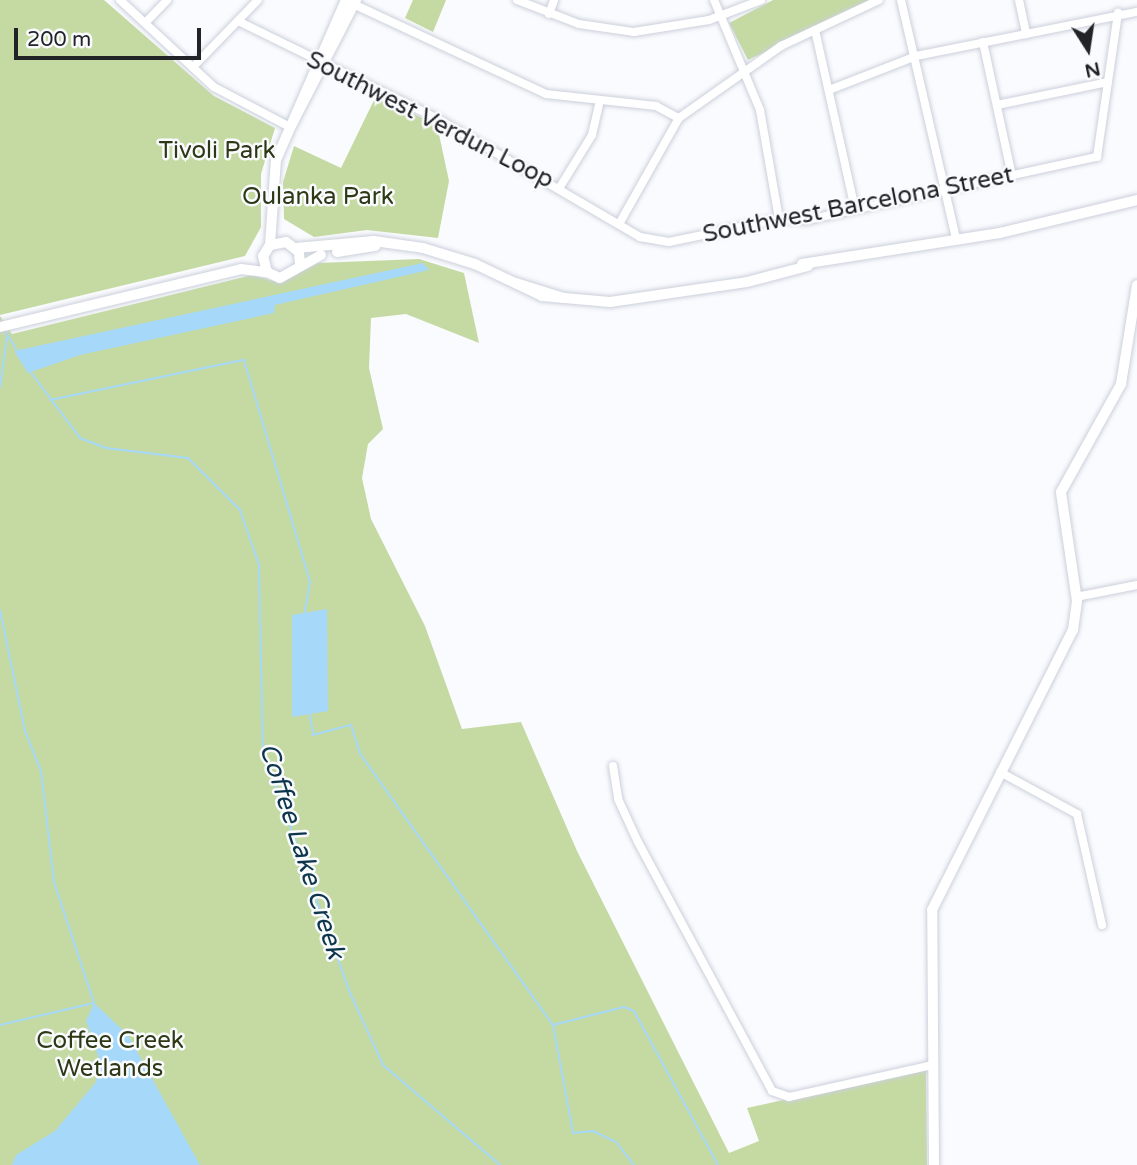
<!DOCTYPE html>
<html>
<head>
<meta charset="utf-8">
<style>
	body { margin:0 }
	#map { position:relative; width:1137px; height:1165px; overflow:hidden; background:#fafbfe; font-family:"Varela Round",sans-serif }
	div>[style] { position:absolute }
	.green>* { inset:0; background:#c5daa2 }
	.water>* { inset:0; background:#a5d8f9 }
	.stream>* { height:2px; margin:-1px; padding:0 1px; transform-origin:1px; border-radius:1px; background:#a5d8f9 }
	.roads { filter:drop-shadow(0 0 2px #cbd0db) drop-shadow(0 0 2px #cbd0db) }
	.minor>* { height:8px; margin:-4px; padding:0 4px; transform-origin:4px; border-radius:4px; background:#fff }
	.tertiary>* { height:10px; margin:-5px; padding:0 5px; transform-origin:5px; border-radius:5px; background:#fff }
	.secondary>* { height:10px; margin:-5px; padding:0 5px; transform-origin:5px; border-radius:5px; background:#fff }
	span { translate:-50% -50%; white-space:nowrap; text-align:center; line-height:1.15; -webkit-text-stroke:5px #fafbfe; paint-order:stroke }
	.street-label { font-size:24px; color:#212327 }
	.park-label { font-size:24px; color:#2d3815 }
	.water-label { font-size:26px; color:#0d364c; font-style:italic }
	.north { position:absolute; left:1053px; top:14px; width:70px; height:70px; -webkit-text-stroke:5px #fafbfe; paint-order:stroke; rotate:168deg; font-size:19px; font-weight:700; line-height:28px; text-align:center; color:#212327 }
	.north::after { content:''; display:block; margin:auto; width:24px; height:32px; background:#212327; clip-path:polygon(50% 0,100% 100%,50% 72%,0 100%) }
	.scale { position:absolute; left:14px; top:28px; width:187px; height:32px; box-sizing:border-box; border:4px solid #212327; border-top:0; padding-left:9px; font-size:21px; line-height:24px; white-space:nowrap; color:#212327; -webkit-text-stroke:5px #fafbfe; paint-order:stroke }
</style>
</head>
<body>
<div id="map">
	<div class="green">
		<i style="clip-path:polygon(0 0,104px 0,214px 96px,275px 128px,261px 174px,261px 227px,245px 256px,0 315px)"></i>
		<i style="clip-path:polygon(413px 0,446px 0,433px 32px,405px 18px)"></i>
		<i style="clip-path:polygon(773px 0,877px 0,748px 60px,729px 23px)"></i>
		<i style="clip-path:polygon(376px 96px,437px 125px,449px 181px,438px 238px,367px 230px,314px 237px,284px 219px,283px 182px,294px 146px,341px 168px)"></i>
		<i style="clip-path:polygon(419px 259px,464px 273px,479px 343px,406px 314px,371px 318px,369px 368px,383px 429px,368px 444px,362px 478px,371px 519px,425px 626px,462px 729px,521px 722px,577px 851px,729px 1153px,759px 1141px,747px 1108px,926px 1068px,927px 1165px,0 1165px,0 316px,12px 334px,252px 275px,280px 283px,318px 263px)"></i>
	</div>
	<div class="water">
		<i style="clip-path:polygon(423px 263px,429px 270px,275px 305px,274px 313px,80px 355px,28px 373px,14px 351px)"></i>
		<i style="clip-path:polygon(327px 609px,328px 711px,292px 717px,292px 615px)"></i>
		<i style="clip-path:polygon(94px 1003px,128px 1035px,200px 1165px,12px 1165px,16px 1155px,55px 1131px,96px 1082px,99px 1059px,86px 1021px)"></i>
	</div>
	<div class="stream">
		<i style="left:5px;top:331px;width:22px;rotate:58deg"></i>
		<i style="left:29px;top:370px;width:85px;rotate:53.1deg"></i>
		<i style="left:80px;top:438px;width:28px;rotate:21deg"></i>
		<i style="left:106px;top:448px;width:83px;rotate:7deg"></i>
		<i style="left:188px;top:458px;width:74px;rotate:45deg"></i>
		<i style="left:240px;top:510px;width:58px;rotate:70.9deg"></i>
		<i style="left:259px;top:565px;width:186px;rotate:88.8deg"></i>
		<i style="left:263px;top:751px;width:259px;rotate:70.2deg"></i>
		<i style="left:351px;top:995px;width:77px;rotate:65.4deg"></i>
		<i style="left:383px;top:1065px;width:154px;rotate:40.5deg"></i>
		<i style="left:0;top:387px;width:50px;rotate:-82deg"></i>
		<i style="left:50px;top:400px;width:198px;rotate:-11.7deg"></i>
		<i style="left:244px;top:360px;width:232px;rotate:73.4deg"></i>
		<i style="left:310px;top:582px;width:34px;rotate:100deg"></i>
		<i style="left:0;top:610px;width:124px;rotate:78.3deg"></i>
		<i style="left:25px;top:731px;width:43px;rotate:68.2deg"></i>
		<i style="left:41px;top:771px;width:112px;rotate:83.3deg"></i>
		<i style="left:54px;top:882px;width:127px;rotate:71.7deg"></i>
		<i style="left:94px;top:1003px;width:97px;rotate:166.8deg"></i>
		<i style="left:310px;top:715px;width:20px;rotate:81deg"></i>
		<i style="left:313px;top:735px;width:39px;rotate:-15deg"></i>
		<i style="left:351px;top:725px;width:32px;rotate:72deg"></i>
		<i style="left:361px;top:755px;width:331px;rotate:54.6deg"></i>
		<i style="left:553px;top:1025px;width:110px;rotate:79.5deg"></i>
		<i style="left:573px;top:1133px;width:20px;rotate:-6deg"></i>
		<i style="left:593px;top:1131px;width:25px;rotate:26deg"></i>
		<i style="left:616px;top:1142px;width:29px;rotate:52deg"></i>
		<i style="left:553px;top:1025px;width:73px;rotate:-14.2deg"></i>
		<i style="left:624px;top:1007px;width:11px;rotate:22deg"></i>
		<i style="left:634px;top:1011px;width:175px;rotate:61.4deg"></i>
	</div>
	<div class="roads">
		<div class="minor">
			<i style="left:120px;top:0;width:128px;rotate:42.8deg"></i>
			<i style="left:214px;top:87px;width:86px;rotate:27.8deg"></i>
			<i style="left:517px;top:0;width:66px;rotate:21.2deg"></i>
			<i style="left:579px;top:24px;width:56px;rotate:8.3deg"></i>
			<i style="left:634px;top:32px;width:76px;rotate:-9.1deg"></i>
			<i style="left:709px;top:20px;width:56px;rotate:-21deg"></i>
			<i style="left:714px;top:0;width:119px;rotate:67.3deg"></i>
			<i style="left:760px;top:110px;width:111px;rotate:80.1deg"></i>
			<i style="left:901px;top:0;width:245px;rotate:77deg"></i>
			<i style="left:1019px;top:0;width:35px;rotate:78deg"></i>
			<i style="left:351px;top:3px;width:215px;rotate:25deg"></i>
			<i style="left:546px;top:94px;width:111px;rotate:6.2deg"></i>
			<i style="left:656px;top:106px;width:26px;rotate:28deg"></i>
			<i style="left:549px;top:14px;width:15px;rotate:-70deg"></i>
			<i style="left:147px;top:21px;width:29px;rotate:-46deg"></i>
			<i style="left:238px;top:21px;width:223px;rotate:26.1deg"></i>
			<i style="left:438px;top:119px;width:234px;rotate:30.3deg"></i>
			<i style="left:640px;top:237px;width:29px;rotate:10deg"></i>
			<i style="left:669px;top:242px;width:112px;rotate:-11.8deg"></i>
			<i style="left:779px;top:219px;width:28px;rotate:2deg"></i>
			<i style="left:807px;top:220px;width:297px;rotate:-12.3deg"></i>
			<i style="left:1097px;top:157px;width:146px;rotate:-81.7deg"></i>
			<i style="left:815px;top:30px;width:183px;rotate:77.4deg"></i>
			<i style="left:983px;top:42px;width:137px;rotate:77.8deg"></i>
			<i style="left:193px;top:67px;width:93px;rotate:-45.9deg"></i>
			<i style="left:829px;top:90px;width:93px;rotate:-21.3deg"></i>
			<i style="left:916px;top:56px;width:225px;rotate:-11.3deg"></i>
			<i style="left:997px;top:105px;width:113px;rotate:-11.7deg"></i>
			<i style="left:560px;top:187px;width:61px;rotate:-58.4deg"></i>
			<i style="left:592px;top:135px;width:31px;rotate:-77deg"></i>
			<i style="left:619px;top:224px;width:122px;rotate:-60.5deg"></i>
			<i style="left:679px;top:118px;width:125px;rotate:-35.2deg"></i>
			<i style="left:781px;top:46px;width:108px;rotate:-25.1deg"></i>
			<i style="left:1076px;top:597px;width:62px;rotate:-11.1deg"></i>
			<i style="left:613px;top:766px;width:33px;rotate:81deg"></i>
			<i style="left:618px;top:799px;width:47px;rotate:65.1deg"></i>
			<i style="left:638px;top:842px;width:283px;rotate:61.7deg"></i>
			<i style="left:772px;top:1091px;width:18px;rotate:19deg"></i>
			<i style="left:789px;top:1097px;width:147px;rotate:-12.6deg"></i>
			<i style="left:1000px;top:772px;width:88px;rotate:28.6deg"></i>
			<i style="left:1077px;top:814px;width:114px;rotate:77.3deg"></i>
		</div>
		<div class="tertiary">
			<i style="left:292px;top:124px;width:140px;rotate:-62.7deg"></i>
			<i style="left:270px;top:245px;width:85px;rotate:-86deg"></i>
			<i style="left:276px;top:160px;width:175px;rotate:-66.4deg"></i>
		</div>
		<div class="secondary">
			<i style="left:296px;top:248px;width:78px;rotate:-5.1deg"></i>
			<i style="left:374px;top:241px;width:49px;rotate:8.1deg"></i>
			<i style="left:423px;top:248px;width:54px;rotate:17.1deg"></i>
			<i style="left:475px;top:264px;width:74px;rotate:25.5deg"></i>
			<i style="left:542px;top:296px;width:68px;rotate:5deg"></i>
			<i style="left:610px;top:302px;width:138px;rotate:-8.3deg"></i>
			<i style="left:747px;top:282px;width:63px;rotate:-14.7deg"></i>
			<i style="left:337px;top:252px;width:39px;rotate:-9deg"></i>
			<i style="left:300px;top:264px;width:12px;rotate:-95deg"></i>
			<i style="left:299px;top:252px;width:16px;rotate:-142deg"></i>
			<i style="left:286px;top:242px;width:16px;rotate:169deg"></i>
			<i style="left:270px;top:245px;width:13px;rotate:122deg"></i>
			<i style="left:263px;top:256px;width:16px;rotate:76deg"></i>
			<i style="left:267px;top:272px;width:14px;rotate:25deg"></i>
			<i style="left:280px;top:278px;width:47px;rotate:-29.3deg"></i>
			<i style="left:802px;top:264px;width:200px;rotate:-8.9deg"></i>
			<i style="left:1000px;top:233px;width:141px;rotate:-13.5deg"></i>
			<i style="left:516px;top:283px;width:50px;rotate:17.4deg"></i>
			<i style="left:0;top:327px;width:248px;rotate:-13.5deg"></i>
			<i style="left:241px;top:269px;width:26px;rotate:7deg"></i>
			<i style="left:934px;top:1165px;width:255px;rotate:-90.4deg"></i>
			<i style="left:932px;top:910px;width:313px;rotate:-63.3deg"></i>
			<i style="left:1073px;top:630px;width:29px;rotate:-82deg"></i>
			<i style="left:1077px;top:601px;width:110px;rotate:-98.4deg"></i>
			<i style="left:1061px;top:492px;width:124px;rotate:-60.9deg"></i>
			<i style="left:1121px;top:384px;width:100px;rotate:-80.8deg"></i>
		</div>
	</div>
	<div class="street-label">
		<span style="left:430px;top:120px;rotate:27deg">Southwest Verdun Loop</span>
		<span style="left:858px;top:205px;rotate:-11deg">Southwest Barcelona Street</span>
	</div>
	<div class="park-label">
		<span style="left:217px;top:151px">Tivoli Park</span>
		<span style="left:318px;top:197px">Oulanka Park</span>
		<span style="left:110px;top:1055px">Coffee Creek<br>Wetlands</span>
	</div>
	<div class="water-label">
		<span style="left:302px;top:851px;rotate:72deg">Coffee Lake Creek</span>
	</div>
	<div class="north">N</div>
	<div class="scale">200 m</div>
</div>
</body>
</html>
